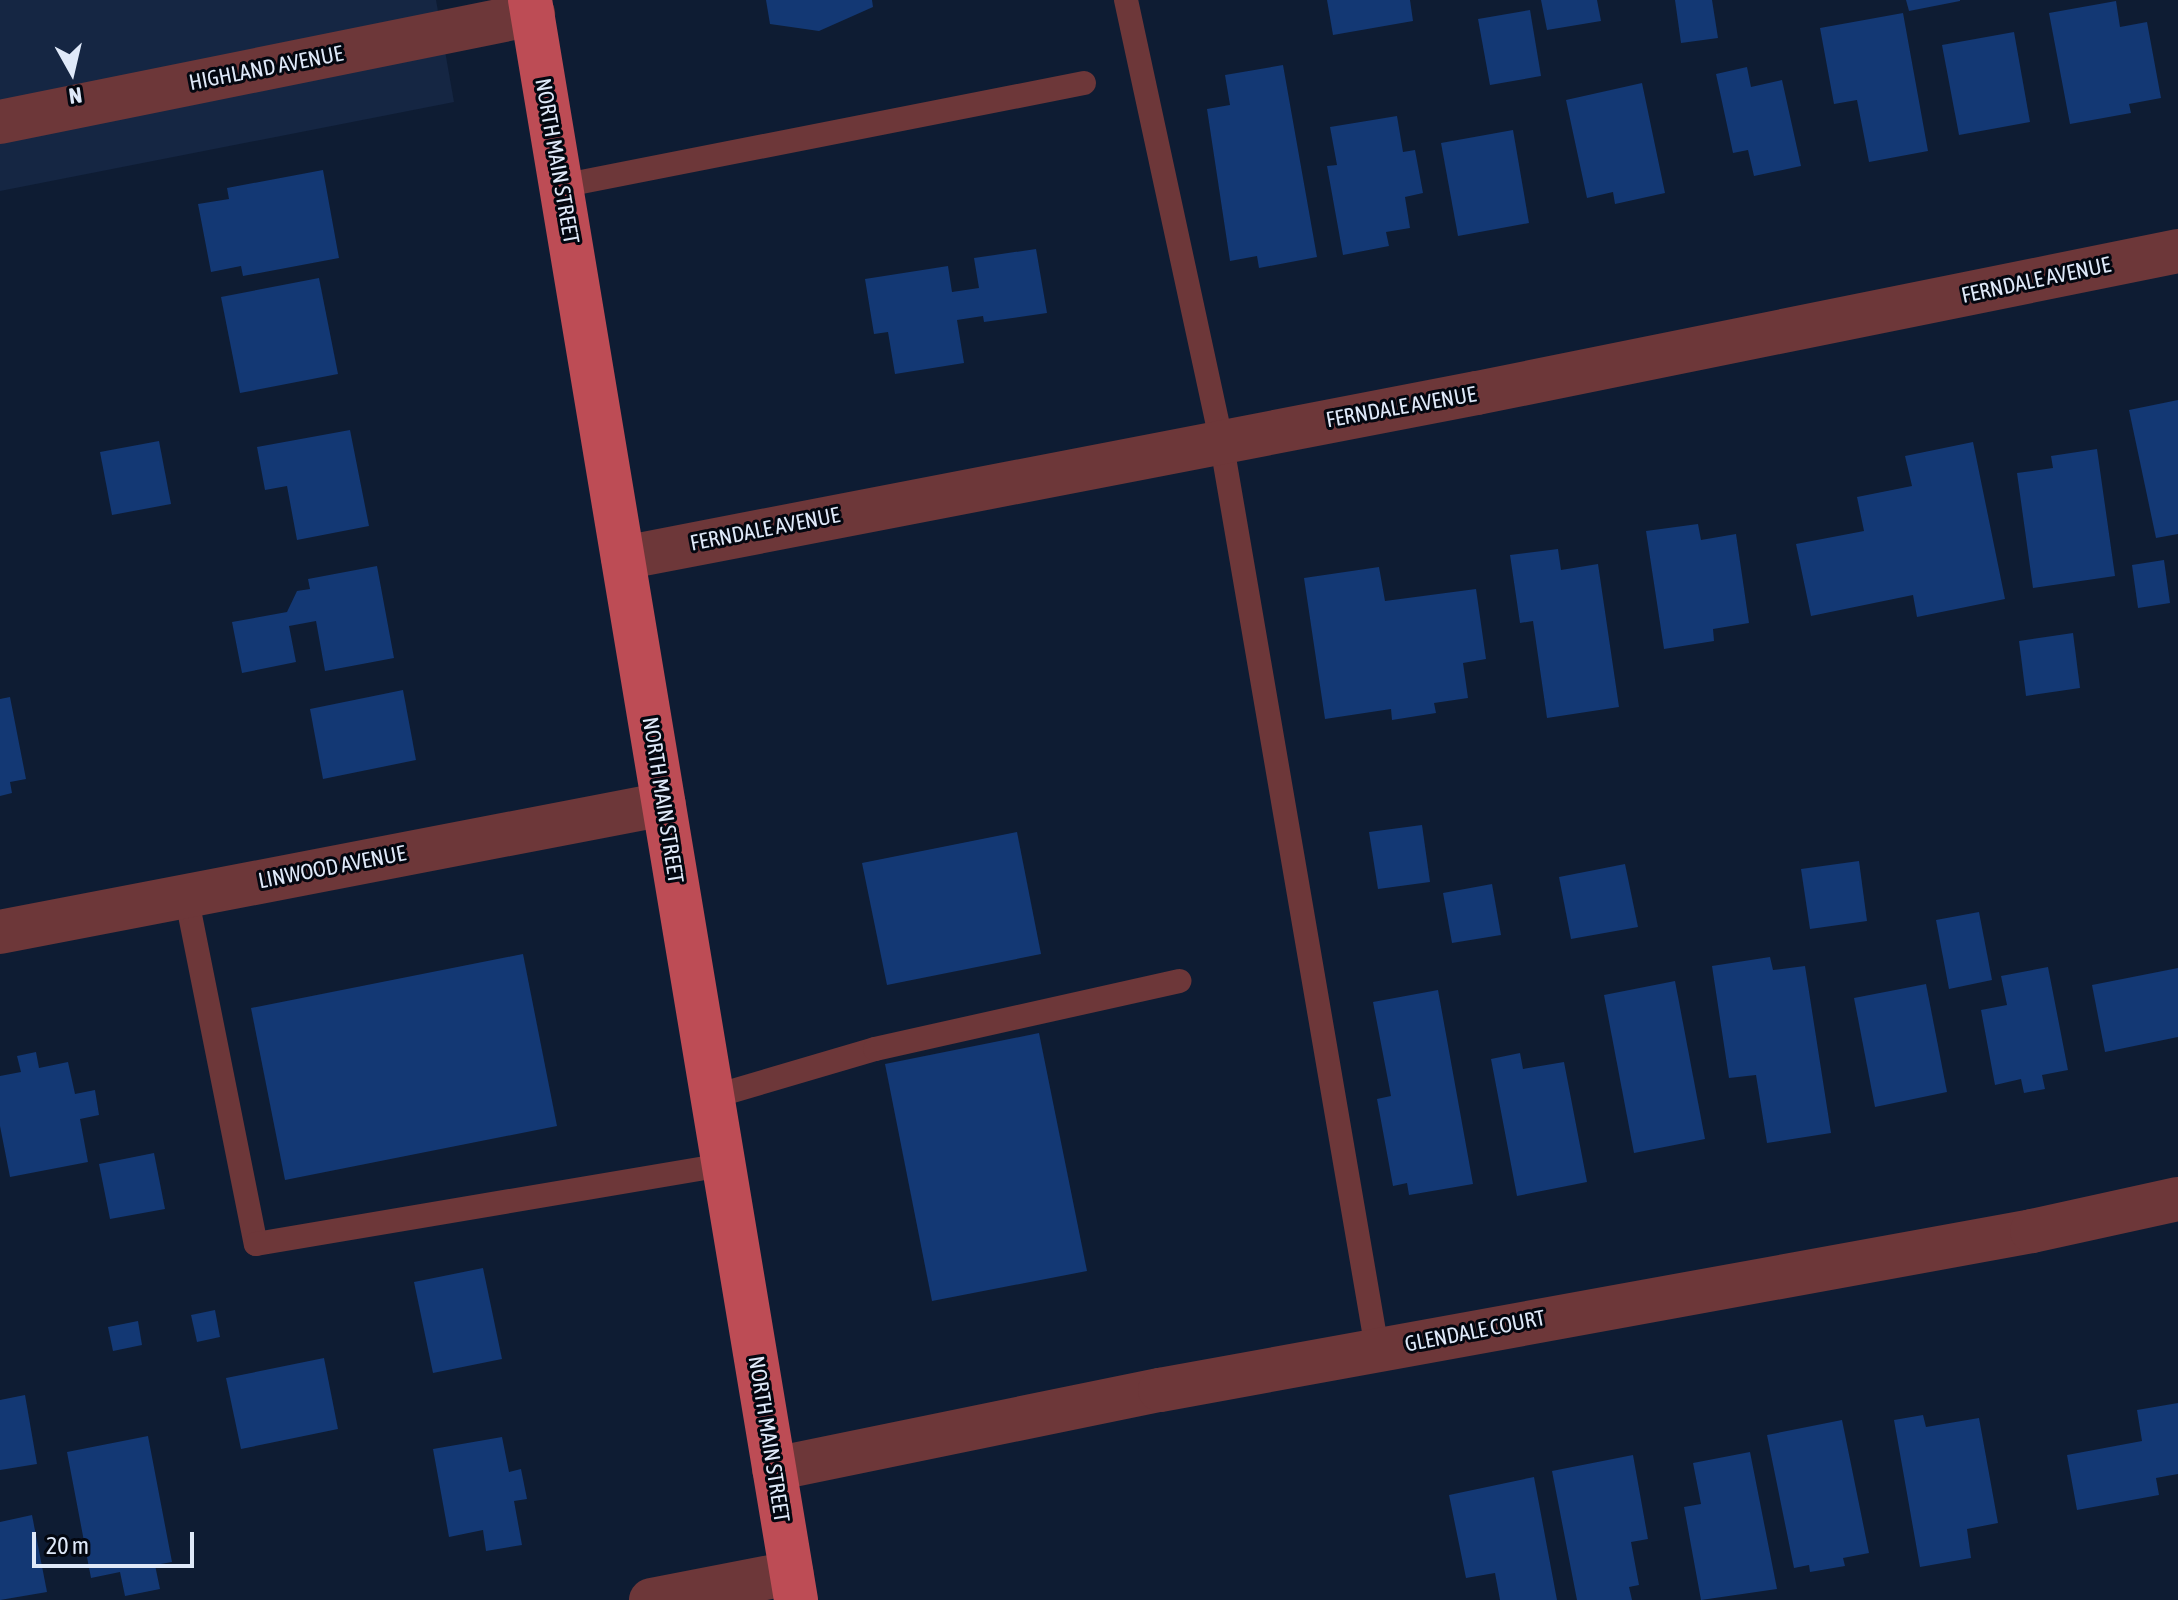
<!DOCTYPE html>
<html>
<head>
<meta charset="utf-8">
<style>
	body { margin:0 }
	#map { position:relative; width:2178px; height:1600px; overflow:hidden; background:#0e1c33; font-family:"Asap Condensed",sans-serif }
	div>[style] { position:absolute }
	.built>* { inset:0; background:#152643 }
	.building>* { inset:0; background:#133874 }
	.lane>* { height:24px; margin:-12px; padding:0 12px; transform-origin:12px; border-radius:12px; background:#6d3739 }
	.street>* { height:44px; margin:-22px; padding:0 22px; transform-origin:22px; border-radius:22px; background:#6d3739 }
	.primary>* { height:44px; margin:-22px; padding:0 22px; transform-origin:22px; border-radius:22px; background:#bd4c55 }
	span { translate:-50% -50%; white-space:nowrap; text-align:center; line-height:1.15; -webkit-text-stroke:6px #030710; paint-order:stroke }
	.street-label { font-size:22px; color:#dfe9f9 }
	.north { position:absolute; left:32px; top:32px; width:80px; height:80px; -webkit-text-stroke:6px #030710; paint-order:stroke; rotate:172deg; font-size:22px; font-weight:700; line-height:32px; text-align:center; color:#dfe9f9 }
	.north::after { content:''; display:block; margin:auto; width:28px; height:36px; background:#dfe9f9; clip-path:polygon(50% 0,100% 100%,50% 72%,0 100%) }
	.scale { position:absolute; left:32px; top:1532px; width:162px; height:36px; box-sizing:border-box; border:4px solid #dfe9f9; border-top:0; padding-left:10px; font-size:24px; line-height:28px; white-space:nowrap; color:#dfe9f9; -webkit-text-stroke:6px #030710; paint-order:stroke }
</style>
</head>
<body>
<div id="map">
	<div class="built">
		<i style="clip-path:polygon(0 0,436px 0,454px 102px,0 191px)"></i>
	</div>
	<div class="building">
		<i style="clip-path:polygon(766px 0,872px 0,873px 7px,819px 31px,770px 24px)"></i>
		<i style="clip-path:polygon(1327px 0,1410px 0,1413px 21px,1333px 35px)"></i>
		<i style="clip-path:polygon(1541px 0,1597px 0,1601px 21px,1547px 30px)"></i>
		<i style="clip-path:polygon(1675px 0,1712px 0,1718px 38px,1681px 43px)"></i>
		<i style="clip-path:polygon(1906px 0,1960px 0,1960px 1px,1909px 11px)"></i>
		<i style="clip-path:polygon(2116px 1px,2120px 27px,2147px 22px,2161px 98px,2129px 104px,2131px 113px,2070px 124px,2049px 13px)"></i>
		<i style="clip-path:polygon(1530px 10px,1541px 76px,1490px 85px,1478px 19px)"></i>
		<i style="clip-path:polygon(1903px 13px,1928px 151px,1869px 162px,1857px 100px,1834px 104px,1820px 28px)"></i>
		<i style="clip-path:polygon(2014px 32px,2030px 122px,1959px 135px,1942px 45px)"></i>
		<i style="clip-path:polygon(1283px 65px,1317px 257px,1259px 268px,1257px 256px,1230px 261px,1207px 109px,1230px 105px,1225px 75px)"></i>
		<i style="clip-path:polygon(1747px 67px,1751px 87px,1782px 80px,1801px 166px,1754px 176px,1748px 150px,1733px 153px,1716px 74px)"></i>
		<i style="clip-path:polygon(1642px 83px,1665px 193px,1615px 204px,1613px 192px,1587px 198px,1566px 100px)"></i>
		<i style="clip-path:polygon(1397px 116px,1403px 152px,1415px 150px,1423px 193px,1405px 197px,1410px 228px,1386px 232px,1389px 246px,1343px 255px,1327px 166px,1337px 165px,1330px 127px)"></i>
		<i style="clip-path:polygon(1513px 130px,1529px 223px,1458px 236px,1441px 143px)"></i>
		<i style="clip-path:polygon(323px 170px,339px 258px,243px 276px,241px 266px,211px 272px,198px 204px,229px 199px,227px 188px)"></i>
		<i style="clip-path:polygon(1036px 249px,1047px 313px,984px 322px,983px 316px,957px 320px,964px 363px,895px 374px,888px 332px,874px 334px,865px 279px,948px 266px,952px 292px,979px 288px,974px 258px)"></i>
		<i style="clip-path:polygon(319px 278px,338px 374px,240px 393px,221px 297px)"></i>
		<i style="clip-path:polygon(2178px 400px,2178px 534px,2156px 538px,2129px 410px)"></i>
		<i style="clip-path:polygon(350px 430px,369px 526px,297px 540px,287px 486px,265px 490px,257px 447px)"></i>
		<i style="clip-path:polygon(159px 441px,171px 504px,112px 515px,100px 452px)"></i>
		<i style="clip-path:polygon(1973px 442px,2005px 599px,1917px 617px,1913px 595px,1811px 616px,1796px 544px,1864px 531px,1857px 497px,1912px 486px,1905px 456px)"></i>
		<i style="clip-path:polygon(2097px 449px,2115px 576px,2033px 588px,2017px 473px,2053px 468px,2051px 456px)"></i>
		<i style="clip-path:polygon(1698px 524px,1701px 540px,1736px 534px,1749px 623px,1713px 629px,1714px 641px,1664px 649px,1646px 531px)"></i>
		<i style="clip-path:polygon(1558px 549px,1561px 570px,1598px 564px,1619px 707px,1547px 718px,1533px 621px,1520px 623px,1510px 555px)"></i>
		<i style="clip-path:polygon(2164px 560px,2170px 603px,2138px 608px,2132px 565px)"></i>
		<i style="clip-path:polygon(377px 566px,394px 658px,325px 671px,316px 621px,289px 626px,296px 662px,242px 673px,232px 622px,287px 612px,297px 591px,310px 589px,308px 579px)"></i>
		<i style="clip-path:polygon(1379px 567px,1385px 601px,1476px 589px,1486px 659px,1463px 663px,1468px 698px,1434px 703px,1436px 713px,1392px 720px,1391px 709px,1325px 719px,1304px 578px)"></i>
		<i style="clip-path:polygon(2073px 633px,2080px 688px,2026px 696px,2019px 641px)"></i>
		<i style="clip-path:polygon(403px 690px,416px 760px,323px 779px,310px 709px)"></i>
		<i style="clip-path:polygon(10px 697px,26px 779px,10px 782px,12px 793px,0 796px,0 699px)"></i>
		<i style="clip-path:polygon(1422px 825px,1430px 882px,1378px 889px,1369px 832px)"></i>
		<i style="clip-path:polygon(1017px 832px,1041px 954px,887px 985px,862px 863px)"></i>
		<i style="clip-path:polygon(1859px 861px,1867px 921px,1810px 929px,1801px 869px)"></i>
		<i style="clip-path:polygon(1625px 864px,1638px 927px,1571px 939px,1559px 877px)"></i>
		<i style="clip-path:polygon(1492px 884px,1501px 935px,1452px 943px,1443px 893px)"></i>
		<i style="clip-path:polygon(1979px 912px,1992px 980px,1949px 989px,1936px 920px)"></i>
		<i style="clip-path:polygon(523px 954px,557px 1126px,285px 1180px,251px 1008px)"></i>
		<i style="clip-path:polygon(1770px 957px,1773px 970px,1805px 966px,1831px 1133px,1767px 1143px,1756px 1075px,1729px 1078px,1712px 966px)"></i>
		<i style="clip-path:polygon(2048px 967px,2068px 1070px,2042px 1075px,2045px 1089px,2024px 1093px,2021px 1079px,1995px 1085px,1981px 1010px,2007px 1005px,2001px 976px)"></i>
		<i style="clip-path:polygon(2178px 968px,2178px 1037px,2105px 1052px,2092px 985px)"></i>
		<i style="clip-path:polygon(1675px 981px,1705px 1139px,1634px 1153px,1604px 995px)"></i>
		<i style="clip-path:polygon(1926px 984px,1947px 1092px,1875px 1107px,1854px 998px)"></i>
		<i style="clip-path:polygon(1438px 990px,1473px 1184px,1409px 1195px,1407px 1183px,1393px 1186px,1377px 1099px,1391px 1096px,1373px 1002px)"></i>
		<i style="clip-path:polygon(1039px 1033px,1087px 1271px,932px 1301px,885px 1064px)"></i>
		<i style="clip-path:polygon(36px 1052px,39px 1068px,68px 1062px,75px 1094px,95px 1090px,99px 1115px,80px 1119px,88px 1162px,10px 1177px,0 1126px,0 1076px,21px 1072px,17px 1056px)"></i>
		<i style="clip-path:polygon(1520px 1053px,1523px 1069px,1564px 1062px,1587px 1182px,1517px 1196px,1491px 1059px)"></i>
		<i style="clip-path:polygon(154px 1153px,165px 1209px,110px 1219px,99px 1164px)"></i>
		<i style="clip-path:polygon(483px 1268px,502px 1359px,433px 1373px,414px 1282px)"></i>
		<i style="clip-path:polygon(215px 1310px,220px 1337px,197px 1342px,191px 1315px)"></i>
		<i style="clip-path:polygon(138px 1321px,142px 1345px,113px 1351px,108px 1327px)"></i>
		<i style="clip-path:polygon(324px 1358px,338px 1429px,241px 1449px,226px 1378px)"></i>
		<i style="clip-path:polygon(25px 1395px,37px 1464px,0 1470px,0 1400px)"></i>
		<i style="clip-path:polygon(2178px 1403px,2178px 1474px,2156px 1478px,2159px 1495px,2077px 1510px,2067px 1455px,2142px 1441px,2137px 1410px)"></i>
		<i style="clip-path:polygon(1923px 1415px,1926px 1427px,1979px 1418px,1998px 1523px,1967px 1529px,1971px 1558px,1920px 1567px,1894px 1420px)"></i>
		<i style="clip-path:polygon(1842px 1420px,1869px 1553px,1843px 1558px,1845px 1566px,1810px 1572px,1809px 1565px,1794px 1568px,1767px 1435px)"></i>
		<i style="clip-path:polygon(148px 1436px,172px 1562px,155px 1565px,160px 1589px,125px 1596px,120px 1572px,91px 1578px,67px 1452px)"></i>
		<i style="clip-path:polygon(502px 1437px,509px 1472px,521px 1469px,527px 1499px,514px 1501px,522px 1545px,486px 1551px,483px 1530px,449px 1537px,433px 1449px)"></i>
		<i style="clip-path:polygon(1750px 1452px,1777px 1589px,1701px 1600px,1684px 1507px,1701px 1504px,1693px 1463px)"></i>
		<i style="clip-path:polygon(1633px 1455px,1648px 1539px,1631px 1542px,1639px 1585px,1629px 1587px,1632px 1600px,1577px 1600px,1552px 1471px)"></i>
		<i style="clip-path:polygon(1534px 1477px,1557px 1600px,1500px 1600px,1495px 1573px,1466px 1578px,1449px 1495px)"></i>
		<i style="clip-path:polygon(32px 1515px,47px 1592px,0 1600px,0 1522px)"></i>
	</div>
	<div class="lane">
		<i style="left:1126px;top:0;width:450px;rotate:77.8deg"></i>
		<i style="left:1221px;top:440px;width:922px;rotate:80.26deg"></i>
		<i style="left:561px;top:186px;width:533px;rotate:-11.14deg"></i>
		<i style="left:186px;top:895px;width:356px;rotate:78.7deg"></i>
		<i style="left:256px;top:1244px;width:475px;rotate:-9.6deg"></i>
		<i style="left:712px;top:1097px;width:170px;rotate:-16.4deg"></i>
		<i style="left:875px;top:1049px;width:312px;rotate:-12.6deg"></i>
	</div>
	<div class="street">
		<i style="left:0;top:122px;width:544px;rotate:-11.45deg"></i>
		<i style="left:623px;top:558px;width:870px;rotate:-10.94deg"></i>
		<i style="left:1477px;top:393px;width:715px;rotate:-11.45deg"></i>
		<i style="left:0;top:932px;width:676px;rotate:-10.91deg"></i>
		<i style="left:774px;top:1469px;width:394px;rotate:-11.6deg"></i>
		<i style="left:1160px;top:1390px;width:886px;rotate:-10.33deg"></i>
		<i style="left:2032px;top:1231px;width:149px;rotate:-12.4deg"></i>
		<i style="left:651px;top:1600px;width:143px;rotate:-10.9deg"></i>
	</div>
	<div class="primary">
		<i style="left:530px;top:0;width:1622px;rotate:80.56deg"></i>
	</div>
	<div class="street-label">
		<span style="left:266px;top:68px;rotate:-11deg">HIGHLAND AVENUE</span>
		<span style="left:557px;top:161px;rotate:80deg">NORTH MAIN STREET</span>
		<span style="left:2036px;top:280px;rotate:-12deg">FERNDALE AVENUE</span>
		<span style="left:1401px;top:407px;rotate:-10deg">FERNDALE AVENUE</span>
		<span style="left:765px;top:529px;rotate:-11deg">FERNDALE AVENUE</span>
		<span style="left:663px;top:800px;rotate:81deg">NORTH MAIN STREET</span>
		<span style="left:332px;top:867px;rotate:-11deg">LINWOOD AVENUE</span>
		<span style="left:1475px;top:1331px;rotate:-11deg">GLENDALE COURT</span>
		<span style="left:769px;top:1439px;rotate:81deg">NORTH MAIN STREET</span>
	</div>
	<div class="north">N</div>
	<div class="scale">20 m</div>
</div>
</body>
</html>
